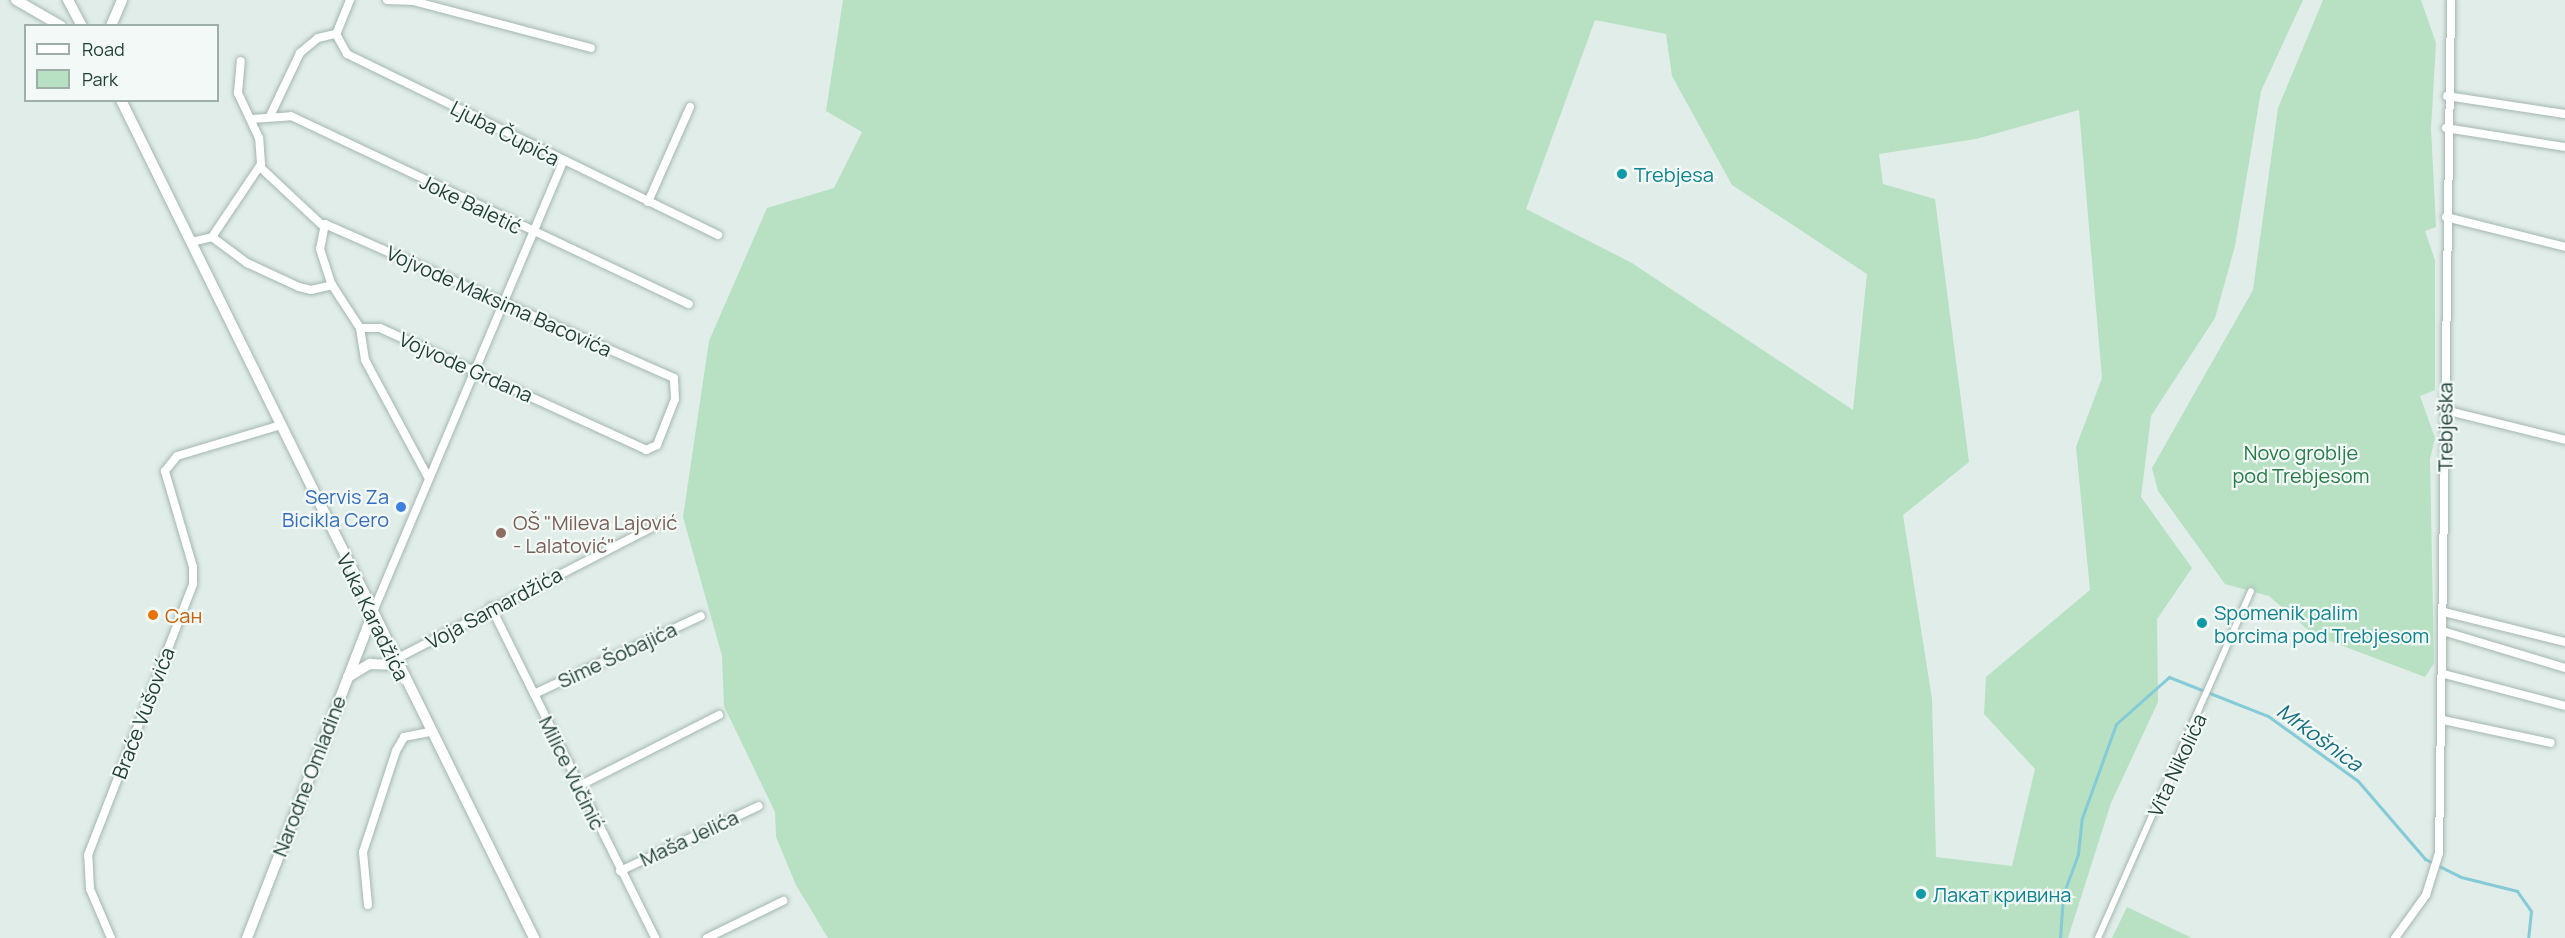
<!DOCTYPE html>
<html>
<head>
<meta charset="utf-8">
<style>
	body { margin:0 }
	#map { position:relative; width:2565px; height:938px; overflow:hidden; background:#e1ede8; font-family:Manrope,sans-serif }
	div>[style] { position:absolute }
	.green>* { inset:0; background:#b8e0c3 }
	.stream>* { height:3px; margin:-1.5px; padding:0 1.5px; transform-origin:1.5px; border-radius:1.5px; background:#85cad7 }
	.roads { filter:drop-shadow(0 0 2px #a3b6af) drop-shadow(0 0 2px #a3b6af) }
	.pedestrian>* { height:6px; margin:-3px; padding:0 3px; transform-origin:3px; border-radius:3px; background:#fff }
	.minor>* { height:8px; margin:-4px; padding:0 4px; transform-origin:4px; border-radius:4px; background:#fff }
	.tertiary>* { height:10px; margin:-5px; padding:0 5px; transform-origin:5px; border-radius:5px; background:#fff }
	.dots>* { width:16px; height:16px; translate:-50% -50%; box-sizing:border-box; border:3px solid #f2f9f6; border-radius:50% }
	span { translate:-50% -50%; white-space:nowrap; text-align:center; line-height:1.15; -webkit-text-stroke:4.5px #f2f9f6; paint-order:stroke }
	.street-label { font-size:20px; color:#204037 }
	.culture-label { font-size:20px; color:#0d838f }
	.left { translate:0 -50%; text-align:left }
	.park-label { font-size:20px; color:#267a47 }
	.shop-label { font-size:20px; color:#366cbe }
	.right { translate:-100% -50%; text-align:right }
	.education-label { font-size:20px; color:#785e54 }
	.food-label { font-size:20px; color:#c56008 }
	.water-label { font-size:21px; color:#156e81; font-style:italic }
	.legend { position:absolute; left:24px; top:24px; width:195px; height:78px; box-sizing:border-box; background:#f2f9f6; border:2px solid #9eafaa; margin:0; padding:8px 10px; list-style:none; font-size:18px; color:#204037 }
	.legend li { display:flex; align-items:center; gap:12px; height:30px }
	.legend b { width:30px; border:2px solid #9eafaa }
</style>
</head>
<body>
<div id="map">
	<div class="green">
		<i style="clip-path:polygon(evenodd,843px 0,2303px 0,2261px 91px,2235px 246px,2215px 318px,2151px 416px,2141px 497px,2192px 568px,2157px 619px,2158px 702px,2111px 803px,2068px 938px,828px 938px,796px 885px,776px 837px,775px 812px,724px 706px,722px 656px,683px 517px,709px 341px,767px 208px,834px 188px,862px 132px,826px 111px,843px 0,1595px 20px,1666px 34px,1672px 76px,1732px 185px,1867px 274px,1853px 410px,1632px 263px,1526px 209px,1595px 20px,843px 0,2079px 110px,2102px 378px,2076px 447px,2090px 590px,1986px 677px,1984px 714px,2035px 769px,2012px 866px,1936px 857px,1932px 699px,1903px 515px,1969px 462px,1935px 199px,1883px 184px,1879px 154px,1976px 139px,2079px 110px)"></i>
		<i style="clip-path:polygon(2323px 0,2421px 0,2436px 43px,2431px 129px,2436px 227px,2425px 231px,2435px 260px,2435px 390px,2420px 396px,2435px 438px,2430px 459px,2434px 663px,2425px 677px,2314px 635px,2269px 596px,2225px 584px,2158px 491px,2152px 468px,2253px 290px,2278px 108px)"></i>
		<i style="clip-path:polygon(2127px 907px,2192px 938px,2112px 938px)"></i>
	</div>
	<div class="stream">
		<i style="left:2060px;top:938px;width:43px;rotate:-86deg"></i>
		<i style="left:2063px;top:895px;width:44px;rotate:-69.9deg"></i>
		<i style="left:2078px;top:854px;width:36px;rotate:-84deg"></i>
		<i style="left:2082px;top:818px;width:100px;rotate:-70.1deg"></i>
		<i style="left:2116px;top:724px;width:71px;rotate:-41.6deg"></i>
		<i style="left:2169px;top:677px;width:106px;rotate:21.5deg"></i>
		<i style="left:2268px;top:716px;width:111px;rotate:35.8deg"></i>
		<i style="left:2358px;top:781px;width:103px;rotate:49.3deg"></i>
		<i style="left:2425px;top:859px;width:40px;rotate:26.6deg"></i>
		<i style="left:2461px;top:877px;width:58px;rotate:14deg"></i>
		<i style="left:2517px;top:891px;width:24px;rotate:55deg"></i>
		<i style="left:2531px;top:911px;width:27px;rotate:96deg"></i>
	</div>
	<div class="roads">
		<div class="pedestrian">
			<i style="left:2098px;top:938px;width:379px;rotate:-66.2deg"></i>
		</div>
		<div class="minor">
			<i style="left:350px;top:0;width:37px;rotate:112deg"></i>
			<i style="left:336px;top:34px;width:23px;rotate:61deg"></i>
			<i style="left:347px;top:54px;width:413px;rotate:26deg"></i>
			<i style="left:387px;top:0;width:26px;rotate:2deg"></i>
			<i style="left:413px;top:1px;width:184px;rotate:14.8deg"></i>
			<i style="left:2447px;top:96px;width:119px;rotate:8.7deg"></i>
			<i style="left:270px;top:116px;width:70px;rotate:-64.5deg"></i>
			<i style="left:300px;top:53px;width:23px;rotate:-40deg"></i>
			<i style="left:318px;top:38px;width:18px;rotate:-13deg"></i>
			<i style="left:252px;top:119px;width:39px;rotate:-4deg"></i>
			<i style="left:291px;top:116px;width:440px;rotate:25.3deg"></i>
			<i style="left:2446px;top:128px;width:121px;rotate:9.1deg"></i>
			<i style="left:260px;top:167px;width:85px;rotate:43.1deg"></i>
			<i style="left:648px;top:202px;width:104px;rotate:-66.1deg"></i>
			<i style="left:2446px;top:217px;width:123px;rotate:14.1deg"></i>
			<i style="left:212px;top:237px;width:88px;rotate:-56.1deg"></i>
			<i style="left:261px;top:164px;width:26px;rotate:-94deg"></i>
			<i style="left:259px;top:138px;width:50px;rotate:-115deg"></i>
			<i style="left:238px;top:93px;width:32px;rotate:-85deg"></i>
			<i style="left:191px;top:242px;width:22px;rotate:-13deg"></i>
			<i style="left:212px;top:237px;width:44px;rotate:36.6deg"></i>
			<i style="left:247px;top:263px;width:57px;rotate:24.8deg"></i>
			<i style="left:299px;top:287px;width:12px;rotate:14deg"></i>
			<i style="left:311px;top:290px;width:22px;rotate:-13deg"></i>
			<i style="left:332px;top:285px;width:51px;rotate:56.9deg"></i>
			<i style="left:360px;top:328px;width:20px"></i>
			<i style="left:380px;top:328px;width:293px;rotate:24.6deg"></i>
			<i style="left:646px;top:450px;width:12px;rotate:-24deg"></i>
			<i style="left:657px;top:445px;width:49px;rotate:-68.6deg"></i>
			<i style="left:675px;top:399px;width:21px;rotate:-93deg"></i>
			<i style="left:674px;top:378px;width:381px;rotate:-156.2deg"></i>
			<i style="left:325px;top:224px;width:25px;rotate:101deg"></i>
			<i style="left:320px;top:249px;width:38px;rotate:72deg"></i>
			<i style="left:360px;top:328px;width:32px;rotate:81deg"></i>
			<i style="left:365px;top:360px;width:133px;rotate:61.7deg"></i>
			<i style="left:2445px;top:410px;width:124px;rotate:14deg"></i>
			<i style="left:491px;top:607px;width:369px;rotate:63.6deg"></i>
			<i style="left:2444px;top:612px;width:125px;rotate:13.9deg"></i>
			<i style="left:372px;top:614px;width:491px;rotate:-67.1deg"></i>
			<i style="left:2446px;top:632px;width:124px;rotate:16.8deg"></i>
			<i style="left:394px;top:660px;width:298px;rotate:-27.2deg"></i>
			<i style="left:2444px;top:674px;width:125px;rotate:14.8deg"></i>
			<i style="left:534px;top:694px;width:184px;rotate:-25deg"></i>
			<i style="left:2443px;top:720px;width:110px;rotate:12deg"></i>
			<i style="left:579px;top:786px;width:157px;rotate:-26.9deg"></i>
			<i style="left:620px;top:871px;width:153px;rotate:-25.1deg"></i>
			<i style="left:368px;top:905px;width:53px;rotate:-95.4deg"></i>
			<i style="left:363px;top:852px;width:106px;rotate:-71.9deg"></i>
			<i style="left:396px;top:751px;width:16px;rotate:-60deg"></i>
			<i style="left:404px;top:737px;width:26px;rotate:-11deg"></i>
			<i style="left:111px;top:938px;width:53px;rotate:-113.2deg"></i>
			<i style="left:90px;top:889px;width:34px;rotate:-93deg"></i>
			<i style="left:88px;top:855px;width:291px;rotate:-68.8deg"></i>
			<i style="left:193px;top:584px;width:17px;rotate:-90deg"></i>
			<i style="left:193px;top:567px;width:100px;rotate:-106.3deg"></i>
			<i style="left:165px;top:471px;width:19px;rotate:-51deg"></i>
			<i style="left:177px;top:456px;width:109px;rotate:-16.6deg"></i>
			<i style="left:707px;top:938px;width:85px;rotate:-26deg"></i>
			<i style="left:2395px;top:938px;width:53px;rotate:-54.2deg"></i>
			<i style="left:2426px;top:895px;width:44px;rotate:-72.8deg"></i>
			<i style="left:2439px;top:853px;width:853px;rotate:-89.19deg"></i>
		</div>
		<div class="tertiary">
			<i style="left:16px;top:0;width:52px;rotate:30deg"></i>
			<i style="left:68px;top:0;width:30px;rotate:62deg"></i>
			<i style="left:111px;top:26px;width:28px;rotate:-67deg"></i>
			<i style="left:121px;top:100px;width:934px;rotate:63.76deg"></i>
			<i style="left:348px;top:677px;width:26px;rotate:-31deg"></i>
			<i style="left:370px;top:664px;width:27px;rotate:2deg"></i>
			<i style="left:247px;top:938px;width:346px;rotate:-68.8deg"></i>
		</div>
	</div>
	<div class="dots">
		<i style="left:1622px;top:174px;background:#0f9aa8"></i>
		<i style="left:401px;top:507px;background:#3f7fe0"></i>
		<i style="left:501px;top:533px;background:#8d6e63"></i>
		<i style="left:153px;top:615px;background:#e8710a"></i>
		<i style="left:2202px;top:623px;background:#0f9aa8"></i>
		<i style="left:1921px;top:894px;background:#0f9aa8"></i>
	</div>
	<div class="street-label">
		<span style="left:505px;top:133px;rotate:27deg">Ljuba Čupića</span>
		<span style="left:471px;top:204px;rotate:26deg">Joke Baletić</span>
		<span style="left:499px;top:301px;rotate:24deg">Vojvode Maksima Bacovića</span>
		<span style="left:466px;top:367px;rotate:24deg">Vojvode Grdana</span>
		<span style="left:2445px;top:427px;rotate:-90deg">Trebješka</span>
		<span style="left:494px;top:608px;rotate:-28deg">Voja Samardžića</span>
		<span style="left:373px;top:617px;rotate:64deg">Vuka Karadžića</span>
		<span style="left:617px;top:655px;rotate:-25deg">Sime Šobajića</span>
		<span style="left:143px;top:713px;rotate:-69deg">Braće Vušovića</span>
		<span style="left:2177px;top:765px;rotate:-65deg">Vita Nikolića</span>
		<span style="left:572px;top:773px;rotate:64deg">Milice Vučinić</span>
		<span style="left:309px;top:776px;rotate:-69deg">Narodne Omladine</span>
		<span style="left:689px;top:838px;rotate:-25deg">Maša Jelića</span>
	</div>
	<div class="culture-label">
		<span class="left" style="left:1634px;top:174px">Trebjesa</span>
		<span class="left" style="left:2214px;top:624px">Spomenik palim<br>borcima pod Trebjesom</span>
		<span class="left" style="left:1933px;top:894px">Лакат кривина</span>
	</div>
	<div class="park-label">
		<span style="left:2301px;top:464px">Novo groblje<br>pod Trebjesom</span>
	</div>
	<div class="shop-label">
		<span class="right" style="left:389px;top:508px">Servis Za<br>Bicikla Cero</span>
	</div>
	<div class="education-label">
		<span class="left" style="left:513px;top:534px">OŠ "Mileva Lajović<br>- Lalatović"</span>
	</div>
	<div class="food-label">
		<span class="left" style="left:165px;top:615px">Сан</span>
	</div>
	<div class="water-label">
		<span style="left:2320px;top:737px;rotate:36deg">Mrkošnica</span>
	</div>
	<ul class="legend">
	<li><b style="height:8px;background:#fff"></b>Road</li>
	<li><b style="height:16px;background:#b8e0c3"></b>Park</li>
	</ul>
</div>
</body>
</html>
